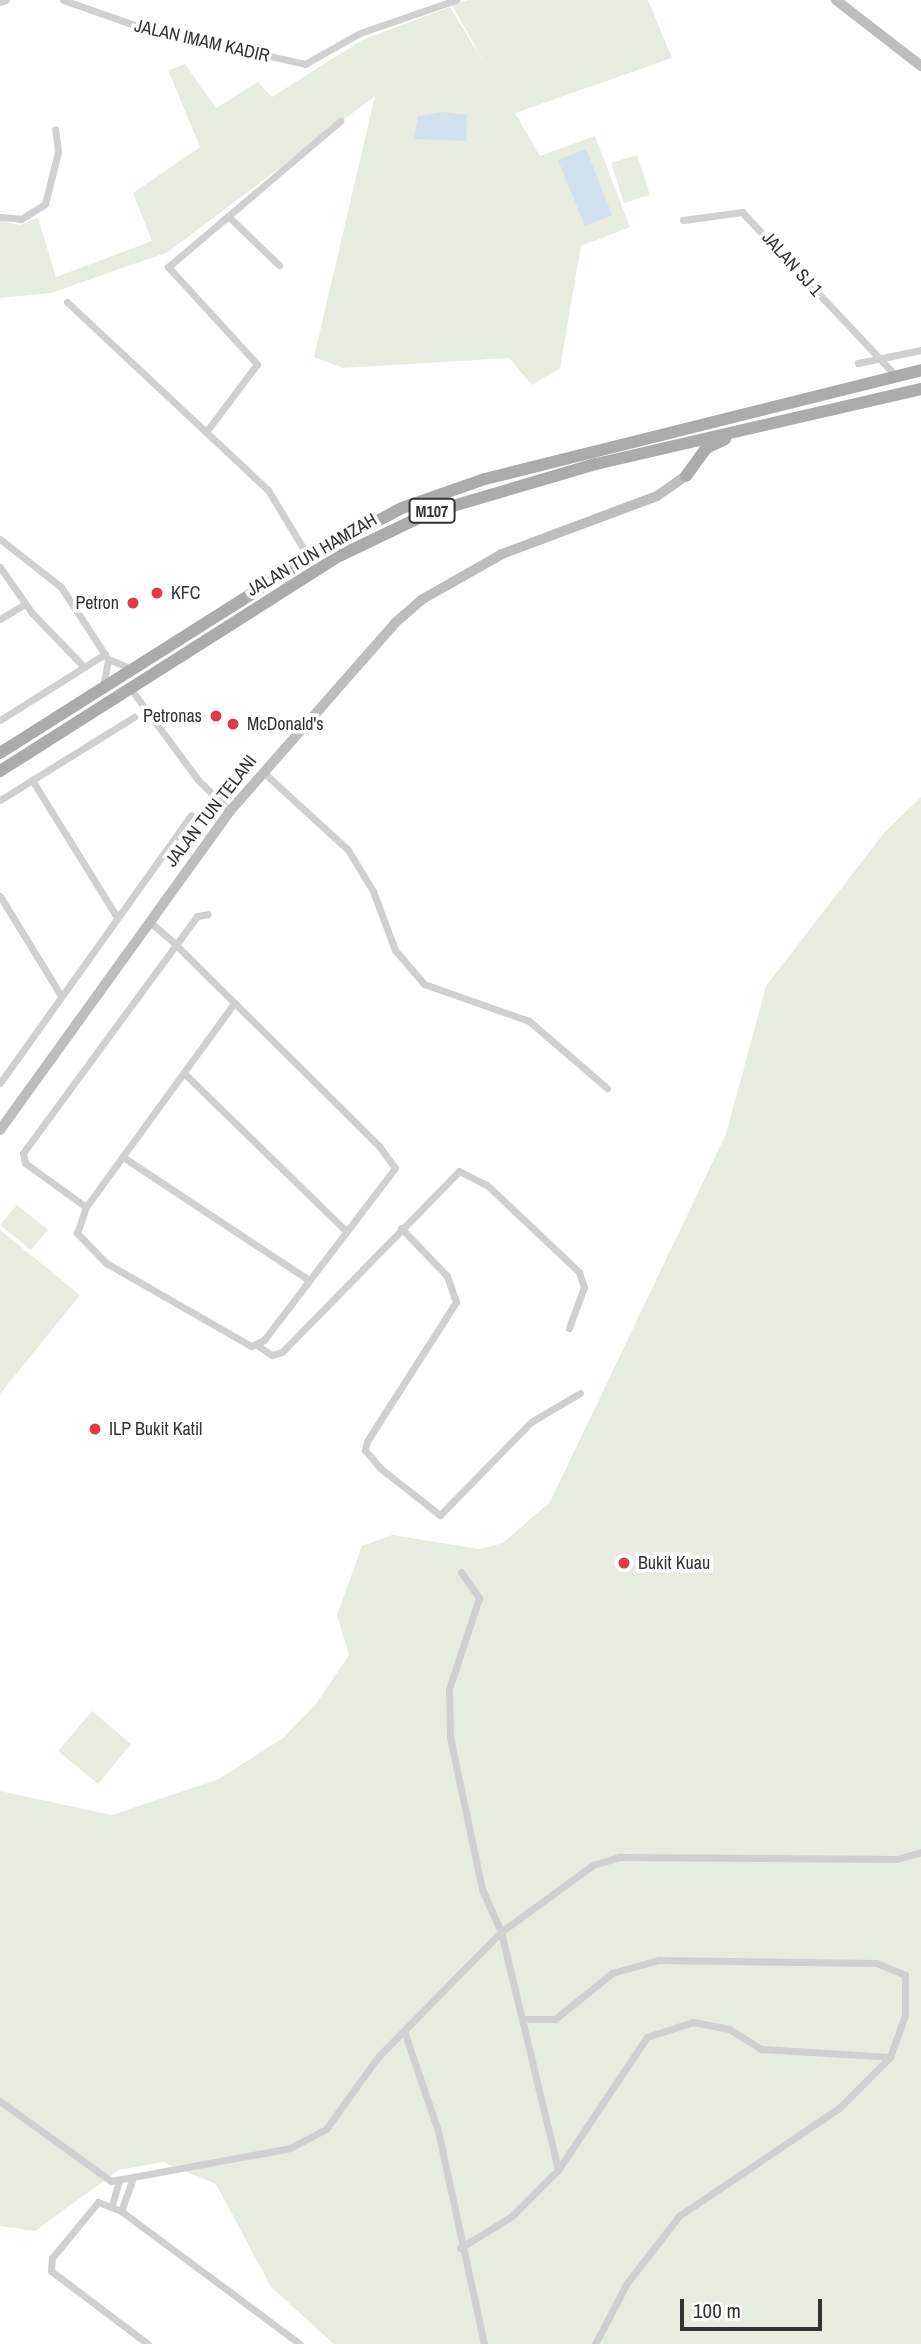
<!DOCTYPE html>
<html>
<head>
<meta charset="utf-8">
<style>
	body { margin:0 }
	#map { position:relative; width:921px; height:2344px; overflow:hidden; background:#fff; font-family:"Archivo Narrow",sans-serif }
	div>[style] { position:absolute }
	.green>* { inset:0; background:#e6ecdf }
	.water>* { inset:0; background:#cfe2ee }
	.street>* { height:7px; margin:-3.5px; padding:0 3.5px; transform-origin:3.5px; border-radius:3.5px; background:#d0d0d0 }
	.secondary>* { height:10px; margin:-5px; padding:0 5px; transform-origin:5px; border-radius:5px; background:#bdbdbd }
	.primary>* { height:12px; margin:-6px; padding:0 6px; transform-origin:6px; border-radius:6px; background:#ababab }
	.dots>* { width:19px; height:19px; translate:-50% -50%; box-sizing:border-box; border:4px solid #fff; border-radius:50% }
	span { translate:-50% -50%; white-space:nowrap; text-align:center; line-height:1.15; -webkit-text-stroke:7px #fff; paint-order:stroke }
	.shield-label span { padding:2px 5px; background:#fff; border:2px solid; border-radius:5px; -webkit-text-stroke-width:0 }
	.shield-label { font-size:16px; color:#333; font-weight:700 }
	.street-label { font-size:18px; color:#333 }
	.poi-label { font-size:18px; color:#333 }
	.left { translate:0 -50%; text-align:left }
	.right { translate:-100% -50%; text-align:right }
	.scale { position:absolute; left:680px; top:2299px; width:142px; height:32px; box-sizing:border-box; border:4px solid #333; border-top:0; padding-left:9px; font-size:21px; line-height:24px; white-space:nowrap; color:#333; -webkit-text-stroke:5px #fff; paint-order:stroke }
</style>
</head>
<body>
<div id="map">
	<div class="green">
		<i style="clip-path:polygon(468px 0,648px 0,672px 58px,515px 113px,540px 156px,595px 136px,630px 227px,581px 246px,560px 368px,532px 385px,509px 358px,343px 368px,314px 357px,375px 96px,168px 252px,51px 293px,0 298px,0 221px,20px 225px,38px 218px,56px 277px,152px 241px,133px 193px,200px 147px,168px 70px,185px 64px,216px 108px,258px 82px,272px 97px,362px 40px,450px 7px,485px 64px,452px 5px)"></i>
		<i style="clip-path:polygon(637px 155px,650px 195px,624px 203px,611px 163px)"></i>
		<i style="clip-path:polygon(921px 797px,921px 2344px,334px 2344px,271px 2287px,216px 2184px,163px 2162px,119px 2170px,35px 2231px,0 2226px,0 1791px,112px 1815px,219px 1779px,283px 1738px,316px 1704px,349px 1655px,337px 1615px,362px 1546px,392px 1535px,479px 1549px,503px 1543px,550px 1502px,726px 1134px,766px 986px,884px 833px)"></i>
		<i style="clip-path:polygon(17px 1205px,48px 1230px,31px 1250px,0 1225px)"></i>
		<i style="clip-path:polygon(0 1230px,80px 1295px,0 1394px)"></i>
		<i style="clip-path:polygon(92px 1711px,131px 1744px,98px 1784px,58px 1751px)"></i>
	</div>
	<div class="water">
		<i style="clip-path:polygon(443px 112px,467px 115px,466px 141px,414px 139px,418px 116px)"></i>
		<i style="clip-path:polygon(586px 149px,612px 215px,585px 226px,558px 160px)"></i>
	</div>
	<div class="street">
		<i style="left:63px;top:0;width:85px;rotate:19.3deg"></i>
		<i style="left:143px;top:28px;width:166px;rotate:12.5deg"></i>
		<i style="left:305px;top:64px;width:63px;rotate:-29.4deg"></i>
		<i style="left:360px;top:33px;width:102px;rotate:-19deg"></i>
		<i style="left:0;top:2px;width:6px;rotate:-18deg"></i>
		<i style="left:228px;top:216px;width:71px;rotate:43.9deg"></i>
		<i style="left:0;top:217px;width:21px;rotate:5deg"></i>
		<i style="left:21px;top:219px;width:28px;rotate:-32deg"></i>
		<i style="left:45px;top:204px;width:54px;rotate:-76deg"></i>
		<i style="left:58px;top:152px;width:23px;rotate:-97deg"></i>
		<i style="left:683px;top:220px;width:60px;rotate:-7.7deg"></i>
		<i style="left:742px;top:212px;width:225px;rotate:46.8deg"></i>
		<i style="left:67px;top:302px;width:275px;rotate:43.1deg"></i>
		<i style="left:268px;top:490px;width:79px;rotate:58.9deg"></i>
		<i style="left:858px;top:363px;width:64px;rotate:-11.7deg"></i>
		<i style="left:206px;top:432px;width:85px;rotate:-53.1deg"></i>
		<i style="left:257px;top:364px;width:132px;rotate:-132.5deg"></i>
		<i style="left:168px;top:267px;width:226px;rotate:-40.3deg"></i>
		<i style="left:0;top:539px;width:78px;rotate:38.2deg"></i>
		<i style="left:61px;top:587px;width:86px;rotate:56.9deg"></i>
		<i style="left:108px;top:659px;width:24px;rotate:22deg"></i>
		<i style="left:0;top:567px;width:56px;rotate:55.2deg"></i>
		<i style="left:32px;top:613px;width:75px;rotate:46.1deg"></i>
		<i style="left:0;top:619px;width:29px;rotate:-31deg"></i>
		<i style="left:103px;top:686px;width:26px;rotate:-79deg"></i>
		<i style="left:130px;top:688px;width:114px;rotate:53.5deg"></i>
		<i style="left:198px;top:780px;width:45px;rotate:44.1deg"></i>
		<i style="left:0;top:720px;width:124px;rotate:-32.2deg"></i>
		<i style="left:263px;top:772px;width:115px;rotate:42.5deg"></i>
		<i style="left:348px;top:850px;width:48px;rotate:58.6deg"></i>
		<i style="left:373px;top:891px;width:63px;rotate:69.6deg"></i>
		<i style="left:395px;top:950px;width:45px;rotate:49.5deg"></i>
		<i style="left:424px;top:984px;width:111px;rotate:19.4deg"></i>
		<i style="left:529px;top:1021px;width:103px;rotate:40.7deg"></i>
		<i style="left:32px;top:780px;width:161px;rotate:58.2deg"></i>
		<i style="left:0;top:800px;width:158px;rotate:-31.8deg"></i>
		<i style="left:0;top:896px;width:115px;rotate:58.5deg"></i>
		<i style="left:150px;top:922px;width:35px;rotate:41deg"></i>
		<i style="left:176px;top:945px;width:286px;rotate:44.7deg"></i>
		<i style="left:379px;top:1146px;width:27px;rotate:54deg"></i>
		<i style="left:395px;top:1168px;width:216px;rotate:127.3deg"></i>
		<i style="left:264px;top:1340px;width:14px;rotate:155deg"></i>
		<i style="left:251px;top:1346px;width:167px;rotate:-150.2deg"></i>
		<i style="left:106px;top:1263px;width:42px;rotate:-134deg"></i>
		<i style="left:77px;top:1233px;width:28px;rotate:-71deg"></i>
		<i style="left:86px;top:1207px;width:252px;rotate:-54deg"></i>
		<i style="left:184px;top:1073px;width:226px;rotate:44.3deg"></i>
		<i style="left:0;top:1083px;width:329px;rotate:-54.5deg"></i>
		<i style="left:123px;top:1157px;width:223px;rotate:33.5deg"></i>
		<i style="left:86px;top:1207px;width:75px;rotate:-144.2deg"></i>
		<i style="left:25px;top:1163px;width:10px;rotate:-101deg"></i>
		<i style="left:23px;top:1153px;width:294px;rotate:-53.7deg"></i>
		<i style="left:197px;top:916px;width:11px;rotate:-10deg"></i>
		<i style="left:401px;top:1228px;width:66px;rotate:46.2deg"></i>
		<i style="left:447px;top:1276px;width:28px;rotate:71deg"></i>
		<i style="left:456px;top:1302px;width:165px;rotate:122.6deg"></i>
		<i style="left:367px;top:1441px;width:9px;rotate:103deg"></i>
		<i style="left:365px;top:1450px;width:23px;rotate:50deg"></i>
		<i style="left:380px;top:1468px;width:76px;rotate:38.1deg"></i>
		<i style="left:440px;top:1515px;width:130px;rotate:-45.6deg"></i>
		<i style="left:531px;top:1422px;width:57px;rotate:-30.6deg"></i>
		<i style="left:257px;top:1345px;width:18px;rotate:34deg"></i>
		<i style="left:272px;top:1355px;width:10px;rotate:-17deg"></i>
		<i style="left:282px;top:1352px;width:253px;rotate:-45.6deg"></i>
		<i style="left:459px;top:1171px;width:31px;rotate:27deg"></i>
		<i style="left:487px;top:1185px;width:127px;rotate:43.4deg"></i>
		<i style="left:579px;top:1272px;width:16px;rotate:72deg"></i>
		<i style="left:584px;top:1287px;width:44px;rotate:110.1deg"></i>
		<i style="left:461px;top:1572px;width:32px;rotate:55deg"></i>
		<i style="left:479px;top:1598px;width:96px;rotate:108.2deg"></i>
		<i style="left:449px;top:1689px;width:48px;rotate:88.8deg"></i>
		<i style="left:450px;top:1737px;width:155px;rotate:78.1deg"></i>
		<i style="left:482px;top:1889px;width:47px;rotate:66.2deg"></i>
		<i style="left:501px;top:1932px;width:245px;rotate:76.5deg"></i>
		<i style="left:522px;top:2019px;width:33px"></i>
		<i style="left:555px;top:2019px;width:73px;rotate:-38.9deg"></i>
		<i style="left:612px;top:1973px;width:49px;rotate:-15.5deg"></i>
		<i style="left:659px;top:1960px;width:217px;rotate:0.8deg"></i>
		<i style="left:876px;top:1963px;width:31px;rotate:22deg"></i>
		<i style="left:905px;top:1975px;width:40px;rotate:90deg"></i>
		<i style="left:905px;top:2015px;width:45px;rotate:109.7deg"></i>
		<i style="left:890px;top:2057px;width:72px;rotate:135deg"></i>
		<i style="left:839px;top:2108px;width:193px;rotate:146deg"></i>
		<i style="left:679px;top:2216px;width:85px;rotate:127.8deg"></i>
		<i style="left:627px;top:2283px;width:69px;rotate:117.7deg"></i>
		<i style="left:404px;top:2031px;width:106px;rotate:71.2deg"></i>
		<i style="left:438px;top:2131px;width:218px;rotate:77.8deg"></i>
		<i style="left:0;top:2101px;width:137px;rotate:35.8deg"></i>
		<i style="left:111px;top:2181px;width:182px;rotate:-10.4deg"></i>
		<i style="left:290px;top:2148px;width:41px;rotate:-27.8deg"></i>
		<i style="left:326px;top:2129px;width:89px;rotate:-54.2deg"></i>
		<i style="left:378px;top:2057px;width:175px;rotate:-45.5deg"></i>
		<i style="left:501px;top:1932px;width:114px;rotate:-36.1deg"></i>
		<i style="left:593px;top:1865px;width:28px;rotate:-17deg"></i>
		<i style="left:620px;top:1857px;width:277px;rotate:0.4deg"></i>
		<i style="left:897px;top:1859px;width:25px;rotate:-16deg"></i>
		<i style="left:112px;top:2205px;width:25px;rotate:-74deg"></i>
		<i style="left:121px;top:2211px;width:33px;rotate:-70deg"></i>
		<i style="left:460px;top:2248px;width:61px;rotate:-31.6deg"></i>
		<i style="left:512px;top:2216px;width:65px;rotate:-45deg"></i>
		<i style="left:558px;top:2170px;width:160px;rotate:-56.2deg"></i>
		<i style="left:647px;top:2037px;width:48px;rotate:-18.1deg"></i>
		<i style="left:693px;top:2022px;width:37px;rotate:11deg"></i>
		<i style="left:729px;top:2029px;width:38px;rotate:32deg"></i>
		<i style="left:761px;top:2049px;width:129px;rotate:3.5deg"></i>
		<i style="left:148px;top:2344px;width:121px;rotate:-143deg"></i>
		<i style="left:51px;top:2271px;width:13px;rotate:-86deg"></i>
		<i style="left:52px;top:2258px;width:72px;rotate:-50.6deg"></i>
		<i style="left:98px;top:2202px;width:25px;rotate:21deg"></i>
		<i style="left:121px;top:2211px;width:223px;rotate:36.6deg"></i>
	</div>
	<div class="secondary">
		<i style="left:836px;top:0;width:108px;rotate:37.8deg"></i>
		<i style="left:0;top:1130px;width:393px;rotate:-54.2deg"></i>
		<i style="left:230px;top:811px;width:250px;rotate:-48.7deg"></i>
		<i style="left:395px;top:623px;width:35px;rotate:-41deg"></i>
		<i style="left:421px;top:600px;width:93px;rotate:-29.6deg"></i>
		<i style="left:502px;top:554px;width:165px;rotate:-20.5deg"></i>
		<i style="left:657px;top:496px;width:35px;rotate:-35deg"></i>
	</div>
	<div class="primary">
		<i style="left:686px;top:476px;width:34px;rotate:-54deg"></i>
		<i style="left:706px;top:448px;width:21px;rotate:-25deg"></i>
		<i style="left:0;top:753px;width:373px;rotate:-32.3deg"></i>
		<i style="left:315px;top:554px;width:98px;rotate:-27.9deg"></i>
		<i style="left:402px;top:508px;width:88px;rotate:-19.3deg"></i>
		<i style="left:485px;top:479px;width:449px;rotate:-14deg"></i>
		<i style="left:0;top:771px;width:397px;rotate:-32.4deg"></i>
		<i style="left:335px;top:558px;width:104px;rotate:-25.6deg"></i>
		<i style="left:429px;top:513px;width:174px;rotate:-16.4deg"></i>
		<i style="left:596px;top:464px;width:334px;rotate:-13deg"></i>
	</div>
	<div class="dots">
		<i style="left:157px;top:593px;background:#e63946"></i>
		<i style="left:133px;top:603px;background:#e63946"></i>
		<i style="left:216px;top:716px;background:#e63946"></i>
		<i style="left:233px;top:724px;background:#e63946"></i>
		<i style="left:95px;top:1429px;background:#e63946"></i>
		<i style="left:624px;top:1563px;background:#e63946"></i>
	</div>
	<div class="shield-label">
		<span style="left:432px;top:511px">M107</span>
	</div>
	<div class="street-label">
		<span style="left:202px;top:41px;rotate:13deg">JALAN IMAM KADIR</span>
		<span style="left:792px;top:264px;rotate:48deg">JALAN SJ 1</span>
		<span style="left:312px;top:555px;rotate:-30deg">JALAN TUN HAMZAH</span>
		<span style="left:211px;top:811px;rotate:-52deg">JALAN TUN TELANI</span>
	</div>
	<div class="poi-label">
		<span class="left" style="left:171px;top:593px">KFC</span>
		<span class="right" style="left:119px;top:603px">Petron</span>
		<span class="right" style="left:202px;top:716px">Petronas</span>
		<span class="left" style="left:247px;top:724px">McDonald's</span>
		<span class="left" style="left:109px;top:1429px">ILP Bukit Katil</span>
		<span class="left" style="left:638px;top:1563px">Bukit Kuau</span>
	</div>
	<div class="scale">100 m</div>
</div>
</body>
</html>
